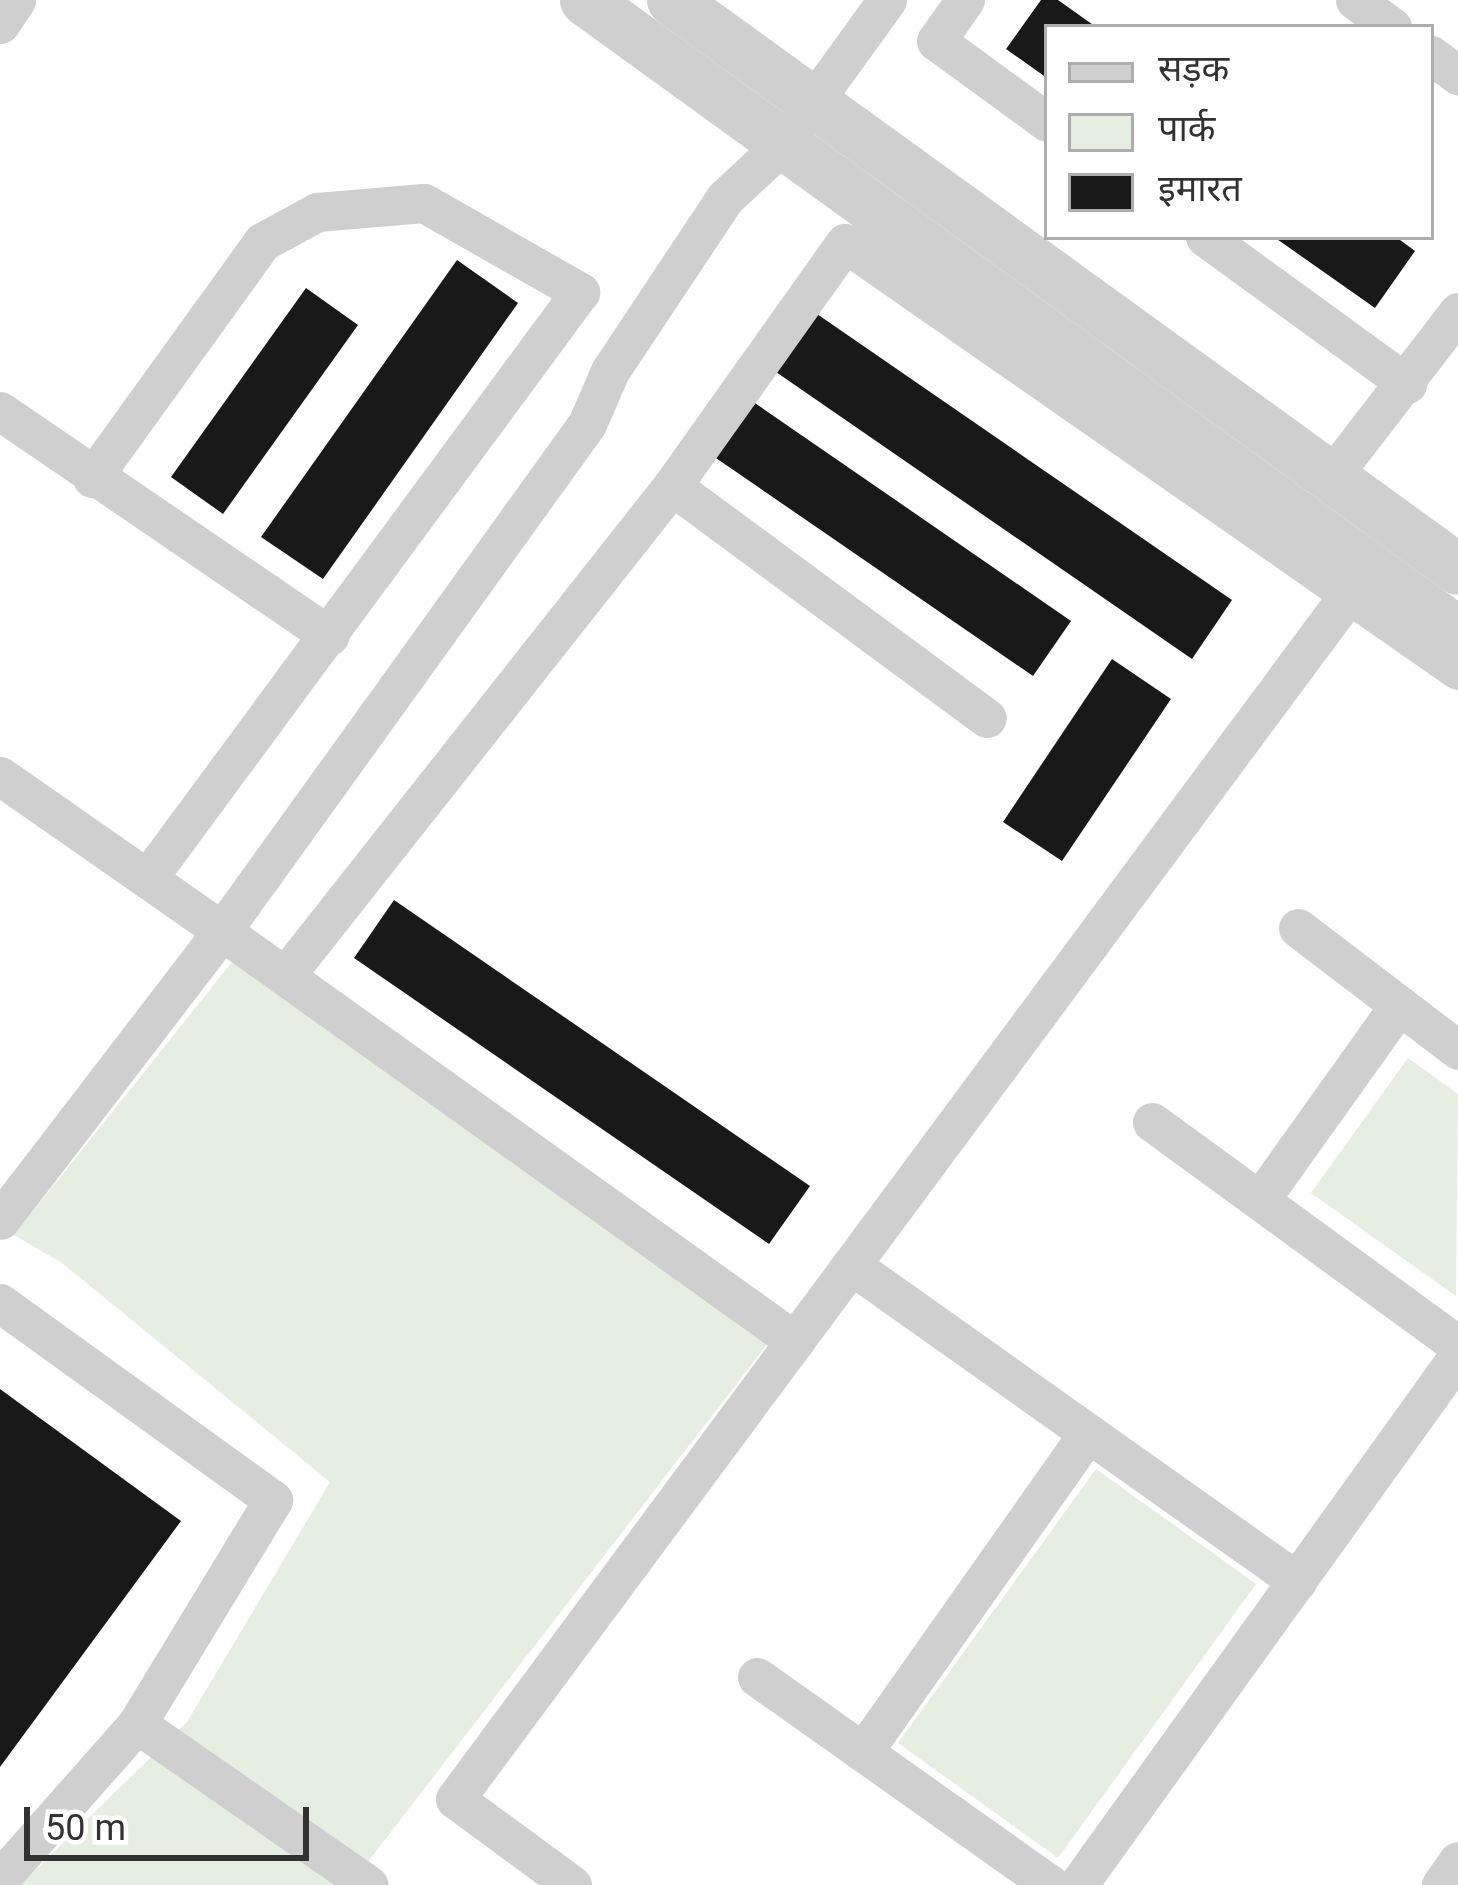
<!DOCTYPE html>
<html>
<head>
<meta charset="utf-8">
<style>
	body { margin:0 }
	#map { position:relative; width:1458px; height:1885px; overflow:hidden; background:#fff; font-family:Roboto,"Noto Sans Devanagari",sans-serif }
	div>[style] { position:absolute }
	.green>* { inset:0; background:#e5eee1 }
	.building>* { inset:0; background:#191919 }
	.minor>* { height:39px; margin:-19.5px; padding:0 19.5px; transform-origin:19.5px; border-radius:19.5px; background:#cfcfcf }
	.tertiary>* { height:51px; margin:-25.5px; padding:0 25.5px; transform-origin:25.5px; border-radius:25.5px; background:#cfcfcf }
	span { translate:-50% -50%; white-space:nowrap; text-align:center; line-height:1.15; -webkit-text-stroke:12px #fff; paint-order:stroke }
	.legend { position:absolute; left:1044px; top:24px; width:390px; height:216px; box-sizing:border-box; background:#fff; border:3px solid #adadad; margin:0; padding:15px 21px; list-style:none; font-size:36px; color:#323232 }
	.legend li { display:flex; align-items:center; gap:24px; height:60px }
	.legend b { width:60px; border:3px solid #adadad }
	.scale { position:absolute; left:24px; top:1807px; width:285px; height:54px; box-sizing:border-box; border:6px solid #323232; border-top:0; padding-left:15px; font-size:36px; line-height:42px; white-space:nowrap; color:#323232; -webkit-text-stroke:9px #fff; paint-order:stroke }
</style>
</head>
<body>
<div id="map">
	<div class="green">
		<i style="clip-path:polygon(236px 957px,782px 1325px,350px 1885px,20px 1885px,187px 1722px,330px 1482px,62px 1263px,14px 1235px)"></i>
		<i style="clip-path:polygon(1408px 1058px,1458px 1094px,1456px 1296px,1311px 1193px)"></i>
		<i style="clip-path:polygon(1096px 1469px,1256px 1584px,1058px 1858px,898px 1743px)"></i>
	</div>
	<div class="building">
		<i style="clip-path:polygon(1041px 0,1058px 0,1096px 27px,1047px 27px,1047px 78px,1006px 49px)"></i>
		<i style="clip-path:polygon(1274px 237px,1396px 237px,1415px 251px,1375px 308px)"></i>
		<i style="clip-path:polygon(457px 260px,518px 303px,323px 579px,261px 537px)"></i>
		<i style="clip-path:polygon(306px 288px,358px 325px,223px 514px,171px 477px)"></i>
		<i style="clip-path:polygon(817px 314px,1232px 600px,1192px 659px,776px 372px)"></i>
		<i style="clip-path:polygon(752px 401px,1071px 621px,1033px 676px,713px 456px)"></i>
		<i style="clip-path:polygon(1112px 659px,1171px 699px,1062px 861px,1003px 822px)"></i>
		<i style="clip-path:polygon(394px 900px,810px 1186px,769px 1244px,354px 958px)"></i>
		<i style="clip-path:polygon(0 1389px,181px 1521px,0 1767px)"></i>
	</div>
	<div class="minor">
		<i style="left:965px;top:0;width:50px;rotate:125.3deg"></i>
		<i style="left:936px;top:41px;width:137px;rotate:36.1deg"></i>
		<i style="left:1355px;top:0;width:46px;rotate:36.1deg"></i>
		<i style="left:0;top:24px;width:29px;rotate:-56deg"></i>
		<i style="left:1431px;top:55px;width:34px;rotate:37deg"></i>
		<i style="left:1205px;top:237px;width:250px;rotate:36deg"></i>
		<i style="left:0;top:411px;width:399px;rotate:34.3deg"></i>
		<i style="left:1331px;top:477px;width:208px;rotate:-52.4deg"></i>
		<i style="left:92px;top:478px;width:291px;rotate:-54.2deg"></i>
		<i style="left:262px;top:242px;width:63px;rotate:-28.6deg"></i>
		<i style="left:317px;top:212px;width:107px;rotate:-4.8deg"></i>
		<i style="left:424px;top:203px;width:180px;rotate:29.7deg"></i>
		<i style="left:580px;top:292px;width:729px;rotate:126.41deg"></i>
		<i style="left:672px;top:486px;width:391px;rotate:36.4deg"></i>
		<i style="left:0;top:776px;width:271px;rotate:34.9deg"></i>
		<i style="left:222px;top:931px;width:364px;rotate:127.5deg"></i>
		<i style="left:1298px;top:928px;width:201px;rotate:37.3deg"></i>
		<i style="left:285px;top:976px;width:624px;rotate:-51.7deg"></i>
		<i style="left:672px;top:486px;width:298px;rotate:-54.6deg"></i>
		<i style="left:845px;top:243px;width:747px;rotate:34.86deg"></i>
		<i style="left:1152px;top:1122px;width:379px;rotate:36.1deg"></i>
		<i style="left:1260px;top:1200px;width:239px;rotate:-54.5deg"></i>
		<i style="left:851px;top:1265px;width:547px;rotate:35.32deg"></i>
		<i style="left:0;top:1303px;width:337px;rotate:35.8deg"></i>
		<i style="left:273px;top:1500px;width:262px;rotate:121.3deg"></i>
		<i style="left:137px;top:1724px;width:207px;rotate:131.5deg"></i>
		<i style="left:795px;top:1341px;width:705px;rotate:-144.42deg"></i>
		<i style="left:222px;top:931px;width:625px;rotate:-54.25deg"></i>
		<i style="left:587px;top:424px;width:58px;rotate:-66.5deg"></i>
		<i style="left:610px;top:371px;width:208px;rotate:-56.4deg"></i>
		<i style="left:725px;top:198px;width:78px;rotate:-42.9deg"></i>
		<i style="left:782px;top:145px;width:179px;rotate:-54.1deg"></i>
		<i style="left:757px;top:1677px;width:360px;rotate:35.3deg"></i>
		<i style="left:137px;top:1724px;width:282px;rotate:34.8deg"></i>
		<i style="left:863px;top:1752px;width:390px;rotate:-54.8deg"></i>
		<i style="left:572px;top:1885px;width:145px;rotate:-143.7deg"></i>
		<i style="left:455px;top:1799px;width:1504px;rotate:-53.43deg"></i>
		<i style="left:1078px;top:1885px;width:651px;rotate:-54.31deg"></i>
		<i style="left:1441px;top:1885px;width:29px;rotate:-55deg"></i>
	</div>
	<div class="tertiary">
		<i style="left:585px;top:0;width:1078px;rotate:35.9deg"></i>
		<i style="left:672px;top:0;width:970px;rotate:35.9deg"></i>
	</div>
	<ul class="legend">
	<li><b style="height:15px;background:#cfcfcf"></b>सड़क</li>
	<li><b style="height:33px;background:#e5eee1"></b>पार्क</li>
	<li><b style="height:33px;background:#191919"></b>इमारत</li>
	</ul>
	<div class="scale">50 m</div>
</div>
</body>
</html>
